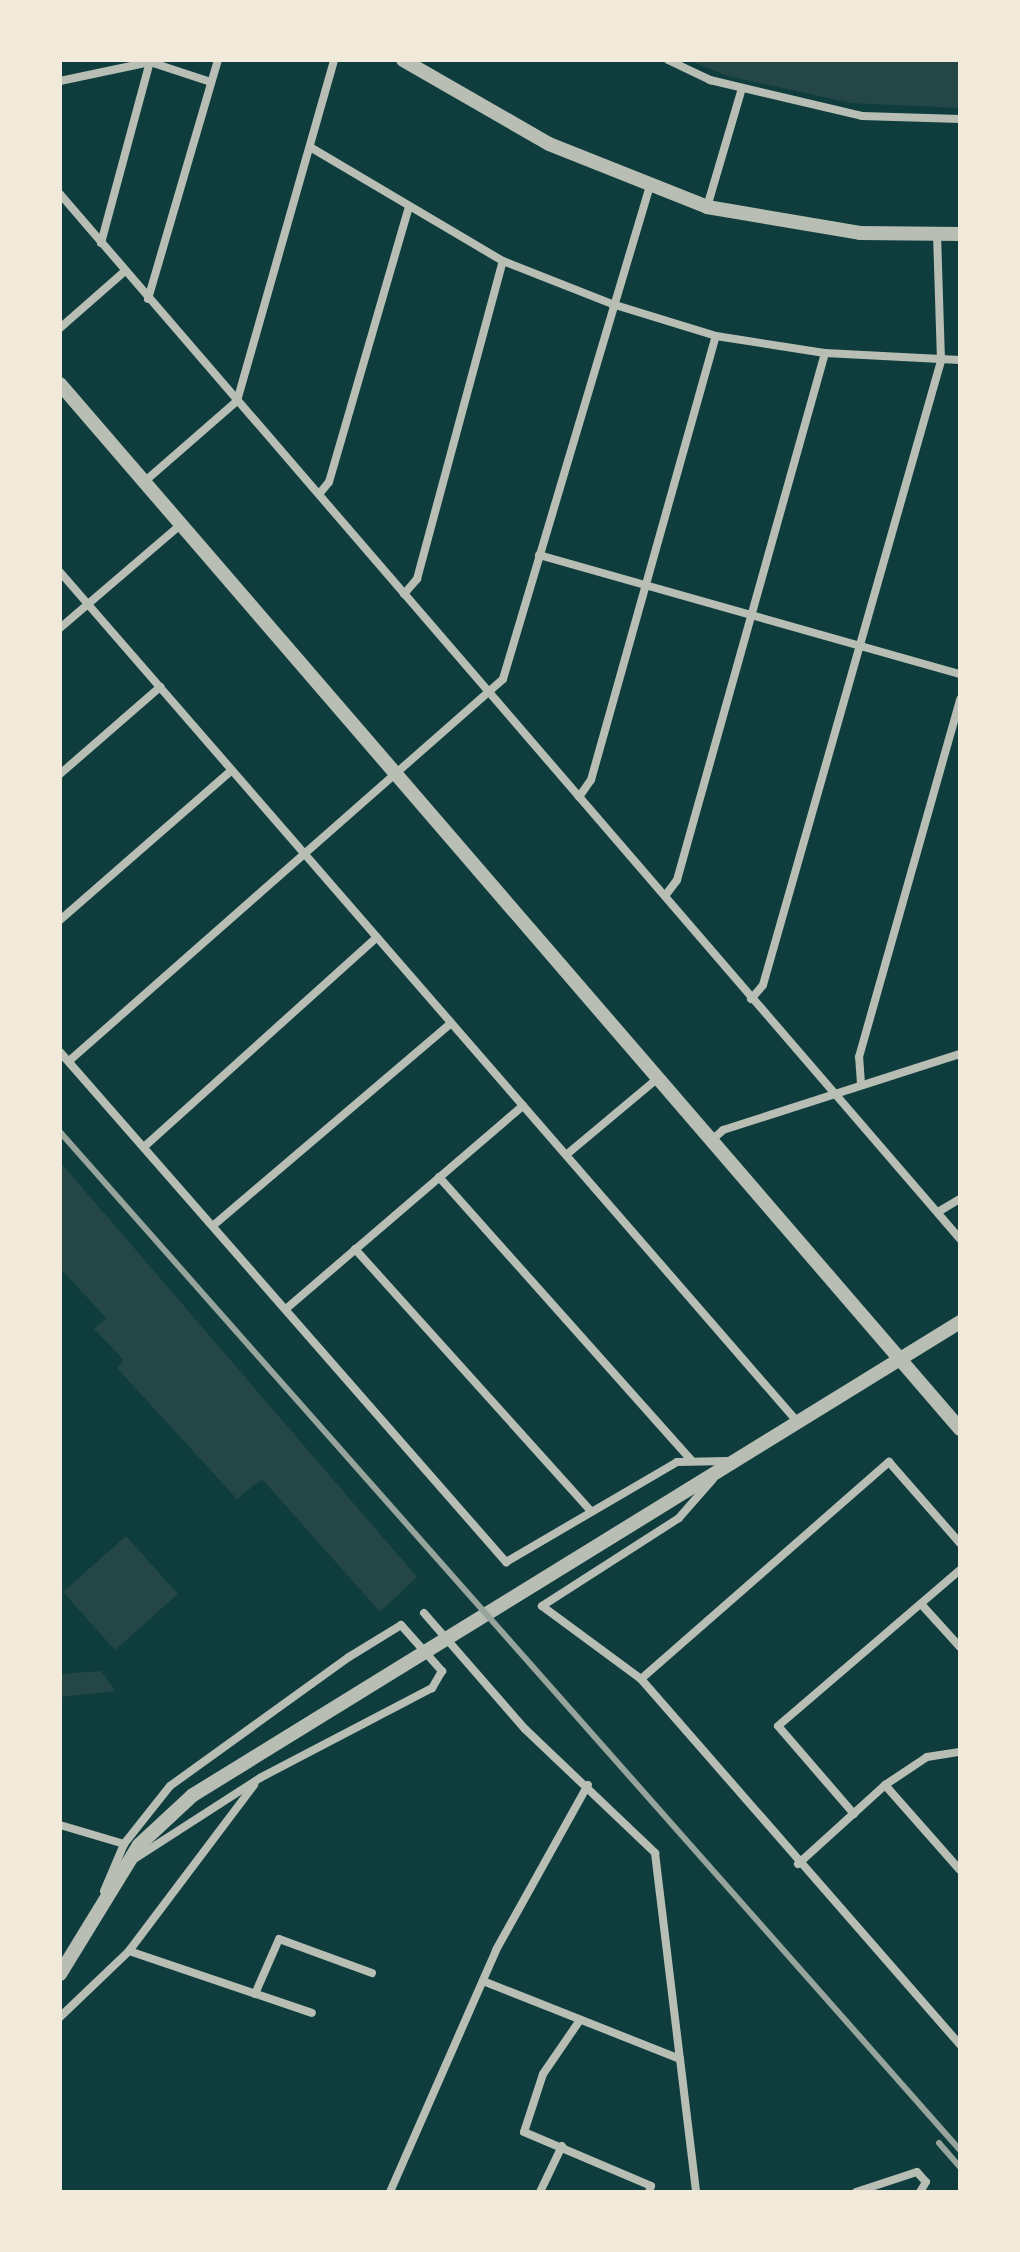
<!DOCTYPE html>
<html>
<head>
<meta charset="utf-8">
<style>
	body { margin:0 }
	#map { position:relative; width:1020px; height:2252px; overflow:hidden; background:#0f3d3e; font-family:"Source Sans 3",sans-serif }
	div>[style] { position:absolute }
	.green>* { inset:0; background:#244646 }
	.minor>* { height:8px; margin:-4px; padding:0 4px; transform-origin:4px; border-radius:4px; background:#b8beb3 }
	.tertiary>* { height:14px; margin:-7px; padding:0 7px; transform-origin:7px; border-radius:7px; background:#b8beb3 }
	.rail>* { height:6px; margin:-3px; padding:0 3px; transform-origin:3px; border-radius:3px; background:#97a49c }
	span { translate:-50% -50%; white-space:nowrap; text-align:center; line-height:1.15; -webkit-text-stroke:7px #f1e9da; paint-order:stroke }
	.frame { position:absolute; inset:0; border:62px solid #f1e9da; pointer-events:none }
</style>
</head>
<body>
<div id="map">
	<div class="green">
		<i style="clip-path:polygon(689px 60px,960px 60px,960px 108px,851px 103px,727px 76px)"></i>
		<i style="clip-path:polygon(60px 1162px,417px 1577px,380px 1612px,262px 1479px,237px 1499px,117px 1368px,124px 1360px,94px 1329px,106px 1318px,60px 1268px)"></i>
		<i style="clip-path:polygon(126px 1536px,178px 1594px,115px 1650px,63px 1592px)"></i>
		<i style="clip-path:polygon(101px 1671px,116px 1691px,60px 1697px,60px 1674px)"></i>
	</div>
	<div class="minor">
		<i style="left:668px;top:60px;width:47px;rotate:25.5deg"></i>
		<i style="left:710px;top:80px;width:156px;rotate:13.3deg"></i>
		<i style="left:862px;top:116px;width:98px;rotate:1.8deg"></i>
		<i style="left:60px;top:81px;width:92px;rotate:-11.9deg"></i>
		<i style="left:150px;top:62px;width:64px;rotate:18.2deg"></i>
		<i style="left:310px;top:147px;width:224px;rotate:30.6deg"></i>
		<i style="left:503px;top:261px;width:117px;rotate:21.5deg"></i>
		<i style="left:612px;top:304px;width:109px;rotate:17.1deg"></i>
		<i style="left:716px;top:336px;width:110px;rotate:8.9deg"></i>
		<i style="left:825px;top:353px;width:135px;rotate:3deg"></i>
		<i style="left:60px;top:194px;width:1379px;rotate:49.26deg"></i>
		<i style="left:707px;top:207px;width:124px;rotate:-73.6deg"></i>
		<i style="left:101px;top:243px;width:188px;rotate:-74.9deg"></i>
		<i style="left:148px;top:299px;width:249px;rotate:-73.7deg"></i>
		<i style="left:60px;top:328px;width:86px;rotate:-41.2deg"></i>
		<i style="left:144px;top:482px;width:123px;rotate:-41.1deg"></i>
		<i style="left:237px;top:401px;width:355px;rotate:-74.1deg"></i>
		<i style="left:320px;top:493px;width:14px;rotate:-51deg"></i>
		<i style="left:329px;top:482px;width:286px;rotate:-73.8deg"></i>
		<i style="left:539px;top:555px;width:437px;rotate:15.8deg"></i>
		<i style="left:60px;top:572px;width:1121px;rotate:49.05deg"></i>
		<i style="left:404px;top:594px;width:20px;rotate:-49deg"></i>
		<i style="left:417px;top:579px;width:329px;rotate:-74.9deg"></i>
		<i style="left:60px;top:628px;width:158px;rotate:-40.6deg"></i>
		<i style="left:60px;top:774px;width:133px;rotate:-41deg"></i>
		<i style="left:579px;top:797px;width:21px;rotate:-55deg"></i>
		<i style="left:591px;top:780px;width:461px;rotate:-74.3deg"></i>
		<i style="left:665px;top:896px;width:20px;rotate:-53deg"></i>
		<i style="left:677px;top:880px;width:547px;rotate:-74.31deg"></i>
		<i style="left:60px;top:920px;width:228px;rotate:-41.1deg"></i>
		<i style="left:751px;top:999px;width:18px;rotate:-49deg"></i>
		<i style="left:763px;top:985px;width:649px;rotate:-74.08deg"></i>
		<i style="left:941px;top:361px;width:126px;rotate:-91.8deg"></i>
		<i style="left:60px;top:1052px;width:678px;rotate:48.83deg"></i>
		<i style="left:506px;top:1562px;width:198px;rotate:-30.3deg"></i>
		<i style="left:677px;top:1462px;width:51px;rotate:-1.1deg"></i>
		<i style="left:69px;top:1061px;width:578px;rotate:-41.35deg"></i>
		<i style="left:503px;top:679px;width:511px;rotate:-73.41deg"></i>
		<i style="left:861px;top:1084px;width:27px;rotate:-94deg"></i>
		<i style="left:859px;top:1057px;width:372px;rotate:-74.2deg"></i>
		<i style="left:712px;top:1140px;width:15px;rotate:-42deg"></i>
		<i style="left:723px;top:1130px;width:249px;rotate:-17.8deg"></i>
		<i style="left:145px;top:1146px;width:312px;rotate:-42deg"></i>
		<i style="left:566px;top:1155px;width:120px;rotate:-39.9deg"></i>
		<i style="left:439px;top:1177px;width:380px;rotate:48.3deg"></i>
		<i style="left:938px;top:1212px;width:26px;rotate:-31deg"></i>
		<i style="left:215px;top:1224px;width:310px;rotate:-40.4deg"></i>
		<i style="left:355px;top:1249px;width:353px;rotate:48deg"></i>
		<i style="left:287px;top:1308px;width:311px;rotate:-40.6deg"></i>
		<i style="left:713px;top:1479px;width:52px;rotate:131.1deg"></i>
		<i style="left:679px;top:1518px;width:163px;rotate:147.3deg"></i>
		<i style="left:542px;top:1606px;width:123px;rotate:36.4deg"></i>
		<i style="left:641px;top:1679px;width:486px;rotate:48.9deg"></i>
		<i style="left:921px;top:1604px;width:58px;rotate:47.8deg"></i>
		<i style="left:424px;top:1613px;width:154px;rotate:49deg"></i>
		<i style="left:525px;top:1729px;width:180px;rotate:43.6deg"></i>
		<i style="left:655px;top:1853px;width:208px;rotate:83.1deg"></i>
		<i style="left:680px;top:2059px;width:212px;rotate:-158.4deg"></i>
		<i style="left:641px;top:1679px;width:330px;rotate:-41.2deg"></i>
		<i style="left:889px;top:1462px;width:108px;rotate:48.8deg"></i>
		<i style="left:885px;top:1785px;width:113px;rotate:48.6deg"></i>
		<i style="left:854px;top:1814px;width:116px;rotate:-130.8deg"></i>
		<i style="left:778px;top:1726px;width:240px;rotate:-40.6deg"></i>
		<i style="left:60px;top:1825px;width:67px;rotate:16.5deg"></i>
		<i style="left:798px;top:1864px;width:118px;rotate:-42.2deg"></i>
		<i style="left:885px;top:1785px;width:50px;rotate:-33.7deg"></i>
		<i style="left:927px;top:1757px;width:33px;rotate:-9deg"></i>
		<i style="left:104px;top:1891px;width:51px;rotate:-66.9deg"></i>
		<i style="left:124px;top:1844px;width:74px;rotate:-51.6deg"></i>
		<i style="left:170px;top:1786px;width:221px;rotate:-35.8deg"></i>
		<i style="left:349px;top:1657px;width:61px;rotate:-31.6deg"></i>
		<i style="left:401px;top:1625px;width:62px;rotate:48.3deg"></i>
		<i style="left:442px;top:1671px;width:20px;rotate:120deg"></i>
		<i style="left:432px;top:1688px;width:194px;rotate:152.4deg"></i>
		<i style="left:260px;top:1778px;width:148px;rotate:147.2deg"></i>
		<i style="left:129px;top:1951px;width:193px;rotate:18.7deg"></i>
		<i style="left:255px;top:1994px;width:60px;rotate:-66.4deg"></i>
		<i style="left:279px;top:1939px;width:99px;rotate:20.1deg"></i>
		<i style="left:60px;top:2017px;width:95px;rotate:-43.7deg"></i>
		<i style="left:129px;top:1951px;width:208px;rotate:-53deg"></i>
		<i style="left:580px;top:2020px;width:65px;rotate:124.4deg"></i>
		<i style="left:543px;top:2074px;width:61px;rotate:108.1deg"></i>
		<i style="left:524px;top:2132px;width:138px;rotate:23deg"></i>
		<i style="left:651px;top:2186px;width:6px;rotate:108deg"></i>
		<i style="left:680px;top:2059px;width:134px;rotate:83.1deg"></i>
		<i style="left:390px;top:2192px;width:264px;rotate:-66.3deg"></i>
		<i style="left:496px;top:1950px;width:189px;rotate:-60.9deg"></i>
		<i style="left:540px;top:2192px;width:51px;rotate:-64.4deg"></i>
		<i style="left:856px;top:2192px;width:64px;rotate:-18.2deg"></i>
		<i style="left:917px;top:2172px;width:13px;rotate:48deg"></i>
		<i style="left:926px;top:2182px;width:12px;rotate:121deg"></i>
	</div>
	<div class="tertiary">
		<i style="left:403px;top:60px;width:168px;rotate:29.9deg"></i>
		<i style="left:549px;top:144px;width:170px;rotate:21.7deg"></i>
		<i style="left:707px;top:207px;width:155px;rotate:9.6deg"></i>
		<i style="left:860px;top:233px;width:100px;rotate:0.6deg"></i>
		<i style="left:60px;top:384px;width:1379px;rotate:49.26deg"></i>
		<i style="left:60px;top:1974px;width:151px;rotate:-58.5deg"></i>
		<i style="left:139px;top:1845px;width:74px;rotate:-42.8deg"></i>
		<i style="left:193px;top:1795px;width:901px;rotate:-31.66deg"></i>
	</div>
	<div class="rail">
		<i style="left:60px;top:1132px;width:1359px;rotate:48.52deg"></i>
		<i style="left:939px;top:2143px;width:32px;rotate:49deg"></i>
	</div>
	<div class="frame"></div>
</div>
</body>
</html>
